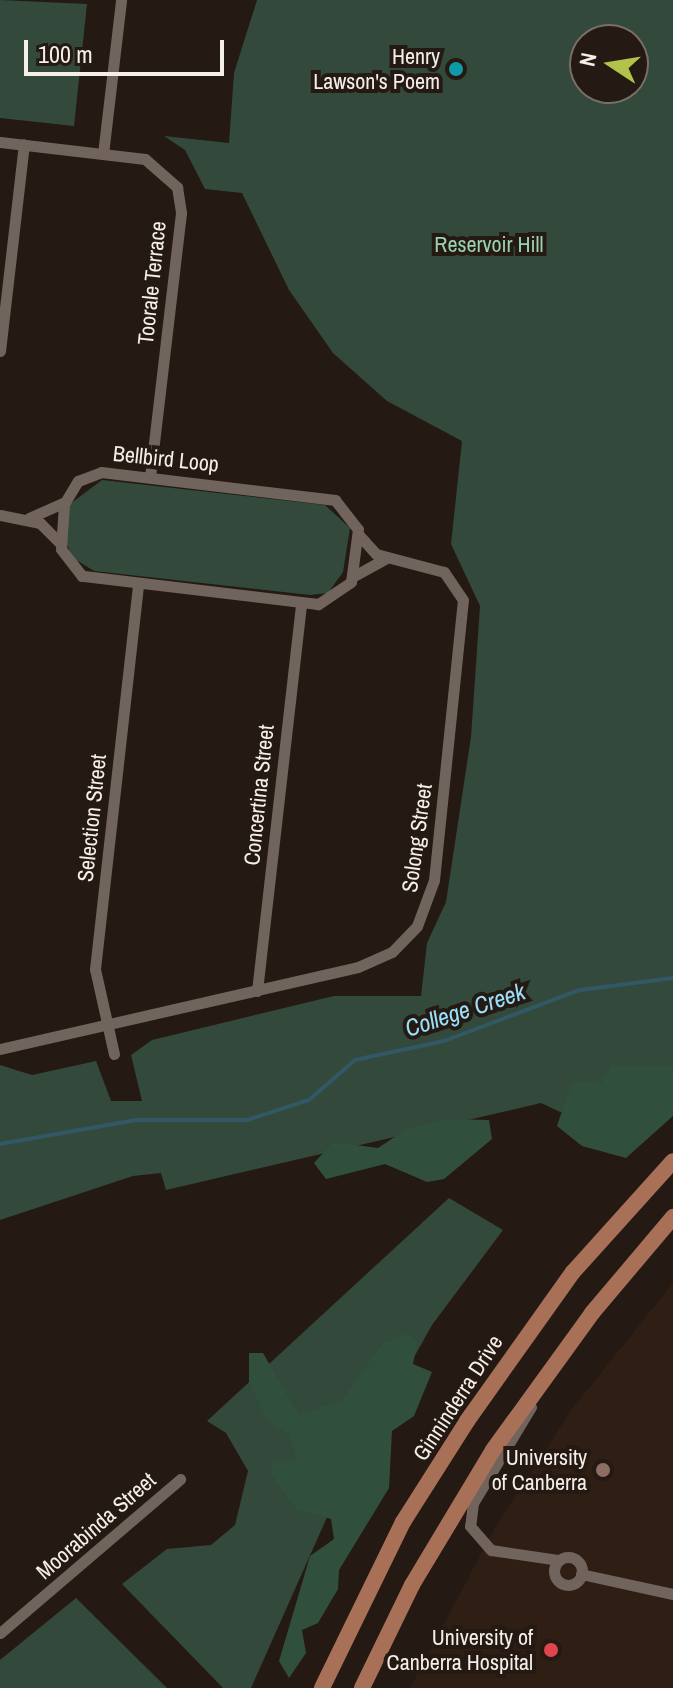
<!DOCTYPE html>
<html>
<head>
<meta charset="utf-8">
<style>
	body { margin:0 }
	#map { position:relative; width:673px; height:1688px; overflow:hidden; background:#241a13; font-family:"Archivo Narrow",sans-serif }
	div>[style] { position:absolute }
	.built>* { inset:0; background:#2e1e14 }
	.green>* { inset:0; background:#32493b }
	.forest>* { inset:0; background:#304f3c }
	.stream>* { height:4px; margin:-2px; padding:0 2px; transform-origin:2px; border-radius:2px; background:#325865 }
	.minor>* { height:11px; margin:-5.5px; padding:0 5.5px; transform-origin:5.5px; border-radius:5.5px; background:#71645c }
	.minor>.ring { margin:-5.5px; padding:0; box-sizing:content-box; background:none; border:11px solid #71645c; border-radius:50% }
	.primary>* { height:16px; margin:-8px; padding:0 8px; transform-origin:8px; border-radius:8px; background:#a97058 }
	.dots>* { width:22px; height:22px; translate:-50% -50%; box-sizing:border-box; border:4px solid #241a13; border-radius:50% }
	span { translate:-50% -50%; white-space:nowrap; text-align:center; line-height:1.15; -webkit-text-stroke:8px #241a13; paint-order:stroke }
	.poi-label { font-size:22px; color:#f5eee9 }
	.right { translate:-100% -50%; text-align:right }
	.park-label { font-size:22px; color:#99d2ae }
	.street-label { font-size:22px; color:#f5eee9 }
	.water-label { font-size:24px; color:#9ae0fa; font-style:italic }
	.north { position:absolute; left:569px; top:24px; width:80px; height:80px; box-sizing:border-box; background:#241a13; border:2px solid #786f69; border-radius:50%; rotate:282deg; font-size:22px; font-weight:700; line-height:32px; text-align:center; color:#f5eee9 }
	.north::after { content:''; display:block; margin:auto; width:28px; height:36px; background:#b3c24b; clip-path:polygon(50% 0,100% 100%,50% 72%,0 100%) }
	.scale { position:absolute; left:24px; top:40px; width:200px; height:36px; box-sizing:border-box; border:4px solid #f5eee9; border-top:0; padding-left:10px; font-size:24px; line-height:28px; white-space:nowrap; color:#f5eee9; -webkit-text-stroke:6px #241a13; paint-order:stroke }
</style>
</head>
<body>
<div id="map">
	<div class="built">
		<i style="clip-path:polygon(673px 1283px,673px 1688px,410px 1688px,493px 1531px,572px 1409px)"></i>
	</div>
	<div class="green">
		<i style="clip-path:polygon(0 0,87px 4px,74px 126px,0 118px)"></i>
		<i style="clip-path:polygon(evenodd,257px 0,673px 0,673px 1095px,571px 1117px,541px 1103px,166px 1190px,161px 1173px,133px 1176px,0 1220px,0 1065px,32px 1075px,96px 1061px,111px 1101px,142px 1101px,131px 1055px,152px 1040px,334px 996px,421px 996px,427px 943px,446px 902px,471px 737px,480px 606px,451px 544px,462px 441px,387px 401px,333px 353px,289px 290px,242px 193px,205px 189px,185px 150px,164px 136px,229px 143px,234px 73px,257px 0,585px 40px,633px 40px,633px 88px,585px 88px,585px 40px)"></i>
		<i style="clip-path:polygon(102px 480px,325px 505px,350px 528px,343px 572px,328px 593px,310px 595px,94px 571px,73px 558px,64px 539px,66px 507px)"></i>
		<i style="clip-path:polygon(449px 1198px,503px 1230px,432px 1325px,336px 1497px,251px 1688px,223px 1688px,122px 1584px,167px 1549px,211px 1545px,235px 1525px,248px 1471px,226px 1433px,207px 1421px)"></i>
		<i style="clip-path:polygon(76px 1598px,167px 1688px,0 1688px,0 1660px)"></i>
	</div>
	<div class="forest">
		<i style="clip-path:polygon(612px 1065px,673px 1066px,673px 1116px,626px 1158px,582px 1146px,557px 1126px,572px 1081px,601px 1083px)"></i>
		<i style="clip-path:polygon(449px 1119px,489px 1120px,492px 1139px,444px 1179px,427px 1182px,385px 1164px,326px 1179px,314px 1163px,333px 1142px,378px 1148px,408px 1128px)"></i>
		<i style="clip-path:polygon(408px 1333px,417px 1343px,413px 1364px,432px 1372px,414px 1416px,392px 1431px,389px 1488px,339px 1570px,338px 1589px,318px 1623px,302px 1630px,306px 1653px,289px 1678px,279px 1661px,310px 1556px,334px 1539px,331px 1519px,297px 1510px,270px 1473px,272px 1461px,297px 1461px,289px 1434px,268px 1422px,249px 1383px,249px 1353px,263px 1353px,299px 1415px,342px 1400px,382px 1344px)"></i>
	</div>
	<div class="stream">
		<i style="left:0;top:1144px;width:138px;rotate:-10deg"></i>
		<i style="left:136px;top:1120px;width:111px"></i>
		<i style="left:247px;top:1120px;width:65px;rotate:-17.9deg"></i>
		<i style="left:309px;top:1100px;width:61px;rotate:-41deg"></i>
		<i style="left:355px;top:1060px;width:91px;rotate:-12.1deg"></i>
		<i style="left:444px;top:1041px;width:145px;rotate:-20.6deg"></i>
		<i style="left:580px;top:990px;width:94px;rotate:-7.4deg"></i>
	</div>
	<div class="minor">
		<i style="left:0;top:142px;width:146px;rotate:6.7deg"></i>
		<i style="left:145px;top:159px;width:43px;rotate:41.2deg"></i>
		<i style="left:177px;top:187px;width:26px;rotate:81deg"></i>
		<i style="left:181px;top:213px;width:266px;rotate:96.7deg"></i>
		<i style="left:103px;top:154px;width:155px;rotate:-83.3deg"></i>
		<i style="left:0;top:351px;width:208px;rotate:-83.4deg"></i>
		<i style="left:101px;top:472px;width:236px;rotate:6.8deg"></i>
		<i style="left:335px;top:500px;width:37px;rotate:52deg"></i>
		<i style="left:358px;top:529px;width:53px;rotate:97.5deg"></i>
		<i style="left:351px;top:582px;width:40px;rotate:146deg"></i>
		<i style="left:318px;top:604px;width:238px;rotate:-173.2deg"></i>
		<i style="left:82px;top:576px;width:34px;rotate:-128deg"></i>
		<i style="left:61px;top:549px;width:45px;rotate:-86.2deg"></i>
		<i style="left:64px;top:504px;width:27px;rotate:-59deg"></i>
		<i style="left:78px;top:481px;width:25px;rotate:-21deg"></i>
		<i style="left:0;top:515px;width:41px;rotate:11.3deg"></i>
		<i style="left:40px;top:523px;width:28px;rotate:45deg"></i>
		<i style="left:29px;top:518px;width:37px;rotate:-24deg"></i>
		<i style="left:354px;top:576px;width:38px;rotate:-29deg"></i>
		<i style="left:257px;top:991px;width:390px;rotate:-83.5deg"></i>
		<i style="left:0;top:1049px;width:367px;rotate:-12.9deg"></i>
		<i style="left:358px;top:967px;width:37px;rotate:-24deg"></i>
		<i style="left:392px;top:952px;width:36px;rotate:-46deg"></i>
		<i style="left:417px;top:926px;width:49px;rotate:-69.7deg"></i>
		<i style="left:434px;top:880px;width:281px;rotate:-84.1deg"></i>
		<i style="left:463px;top:600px;width:34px;rotate:-124deg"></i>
		<i style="left:444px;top:572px;width:70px;rotate:-165.2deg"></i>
		<i style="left:376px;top:554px;width:25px;rotate:-132deg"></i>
		<i style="left:114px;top:1054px;width:87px;rotate:-102.6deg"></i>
		<i style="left:95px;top:969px;width:386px;rotate:-83.6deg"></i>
		<i style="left:531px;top:1407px;width:112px;rotate:121.1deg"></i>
		<i style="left:473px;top:1503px;width:23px;rotate:97deg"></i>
		<i style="left:470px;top:1526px;width:32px;rotate:49deg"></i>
		<i style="left:491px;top:1550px;width:69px;rotate:8.4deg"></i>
		<i class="ring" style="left:554px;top:1557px;width:17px;height:17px"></i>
		<i style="left:581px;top:1574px;width:94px;rotate:12.3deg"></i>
		<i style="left:0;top:1633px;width:237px;rotate:-40.5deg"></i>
	</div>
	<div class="primary">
		<i style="left:322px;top:1688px;width:185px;rotate:-64deg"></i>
		<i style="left:403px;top:1522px;width:120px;rotate:-57.6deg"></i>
		<i style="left:467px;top:1421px;width:183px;rotate:-54.6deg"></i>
		<i style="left:573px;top:1272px;width:149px;rotate:-48deg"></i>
		<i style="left:362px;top:1688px;width:114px;rotate:-64.1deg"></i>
		<i style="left:412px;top:1585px;width:157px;rotate:-59deg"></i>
		<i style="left:493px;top:1450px;width:169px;rotate:-54.1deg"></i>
		<i style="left:592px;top:1313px;width:126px;rotate:-49.8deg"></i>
	</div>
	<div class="dots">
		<i style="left:456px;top:69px;background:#0f9aa8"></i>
		<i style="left:603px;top:1470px;background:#8d6e63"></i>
		<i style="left:551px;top:1650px;background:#e0444e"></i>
	</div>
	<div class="poi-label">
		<span class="right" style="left:440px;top:69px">Henry<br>Lawson's Poem</span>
		<span class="right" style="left:587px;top:1470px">University<br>of Canberra</span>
		<span class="right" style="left:533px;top:1650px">University of<br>Canberra Hospital</span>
	</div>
	<div class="park-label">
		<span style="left:489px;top:245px">Reservoir Hill</span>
	</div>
	<div class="street-label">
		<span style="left:152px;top:283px;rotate:-84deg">Toorale Terrace</span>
		<span style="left:166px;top:459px;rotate:6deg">Bellbird Loop</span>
		<span style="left:259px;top:795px;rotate:-84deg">Concertina Street</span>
		<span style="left:92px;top:818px;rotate:-84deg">Selection Street</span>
		<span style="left:417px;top:838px;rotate:-82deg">Solong Street</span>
		<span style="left:458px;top:1398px;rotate:-57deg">Ginninderra Drive</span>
		<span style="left:96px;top:1526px;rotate:-41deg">Moorabinda Street</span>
	</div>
	<div class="water-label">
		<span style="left:465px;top:1010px;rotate:-18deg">College Creek</span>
	</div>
	<div class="north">N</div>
	<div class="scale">100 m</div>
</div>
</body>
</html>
